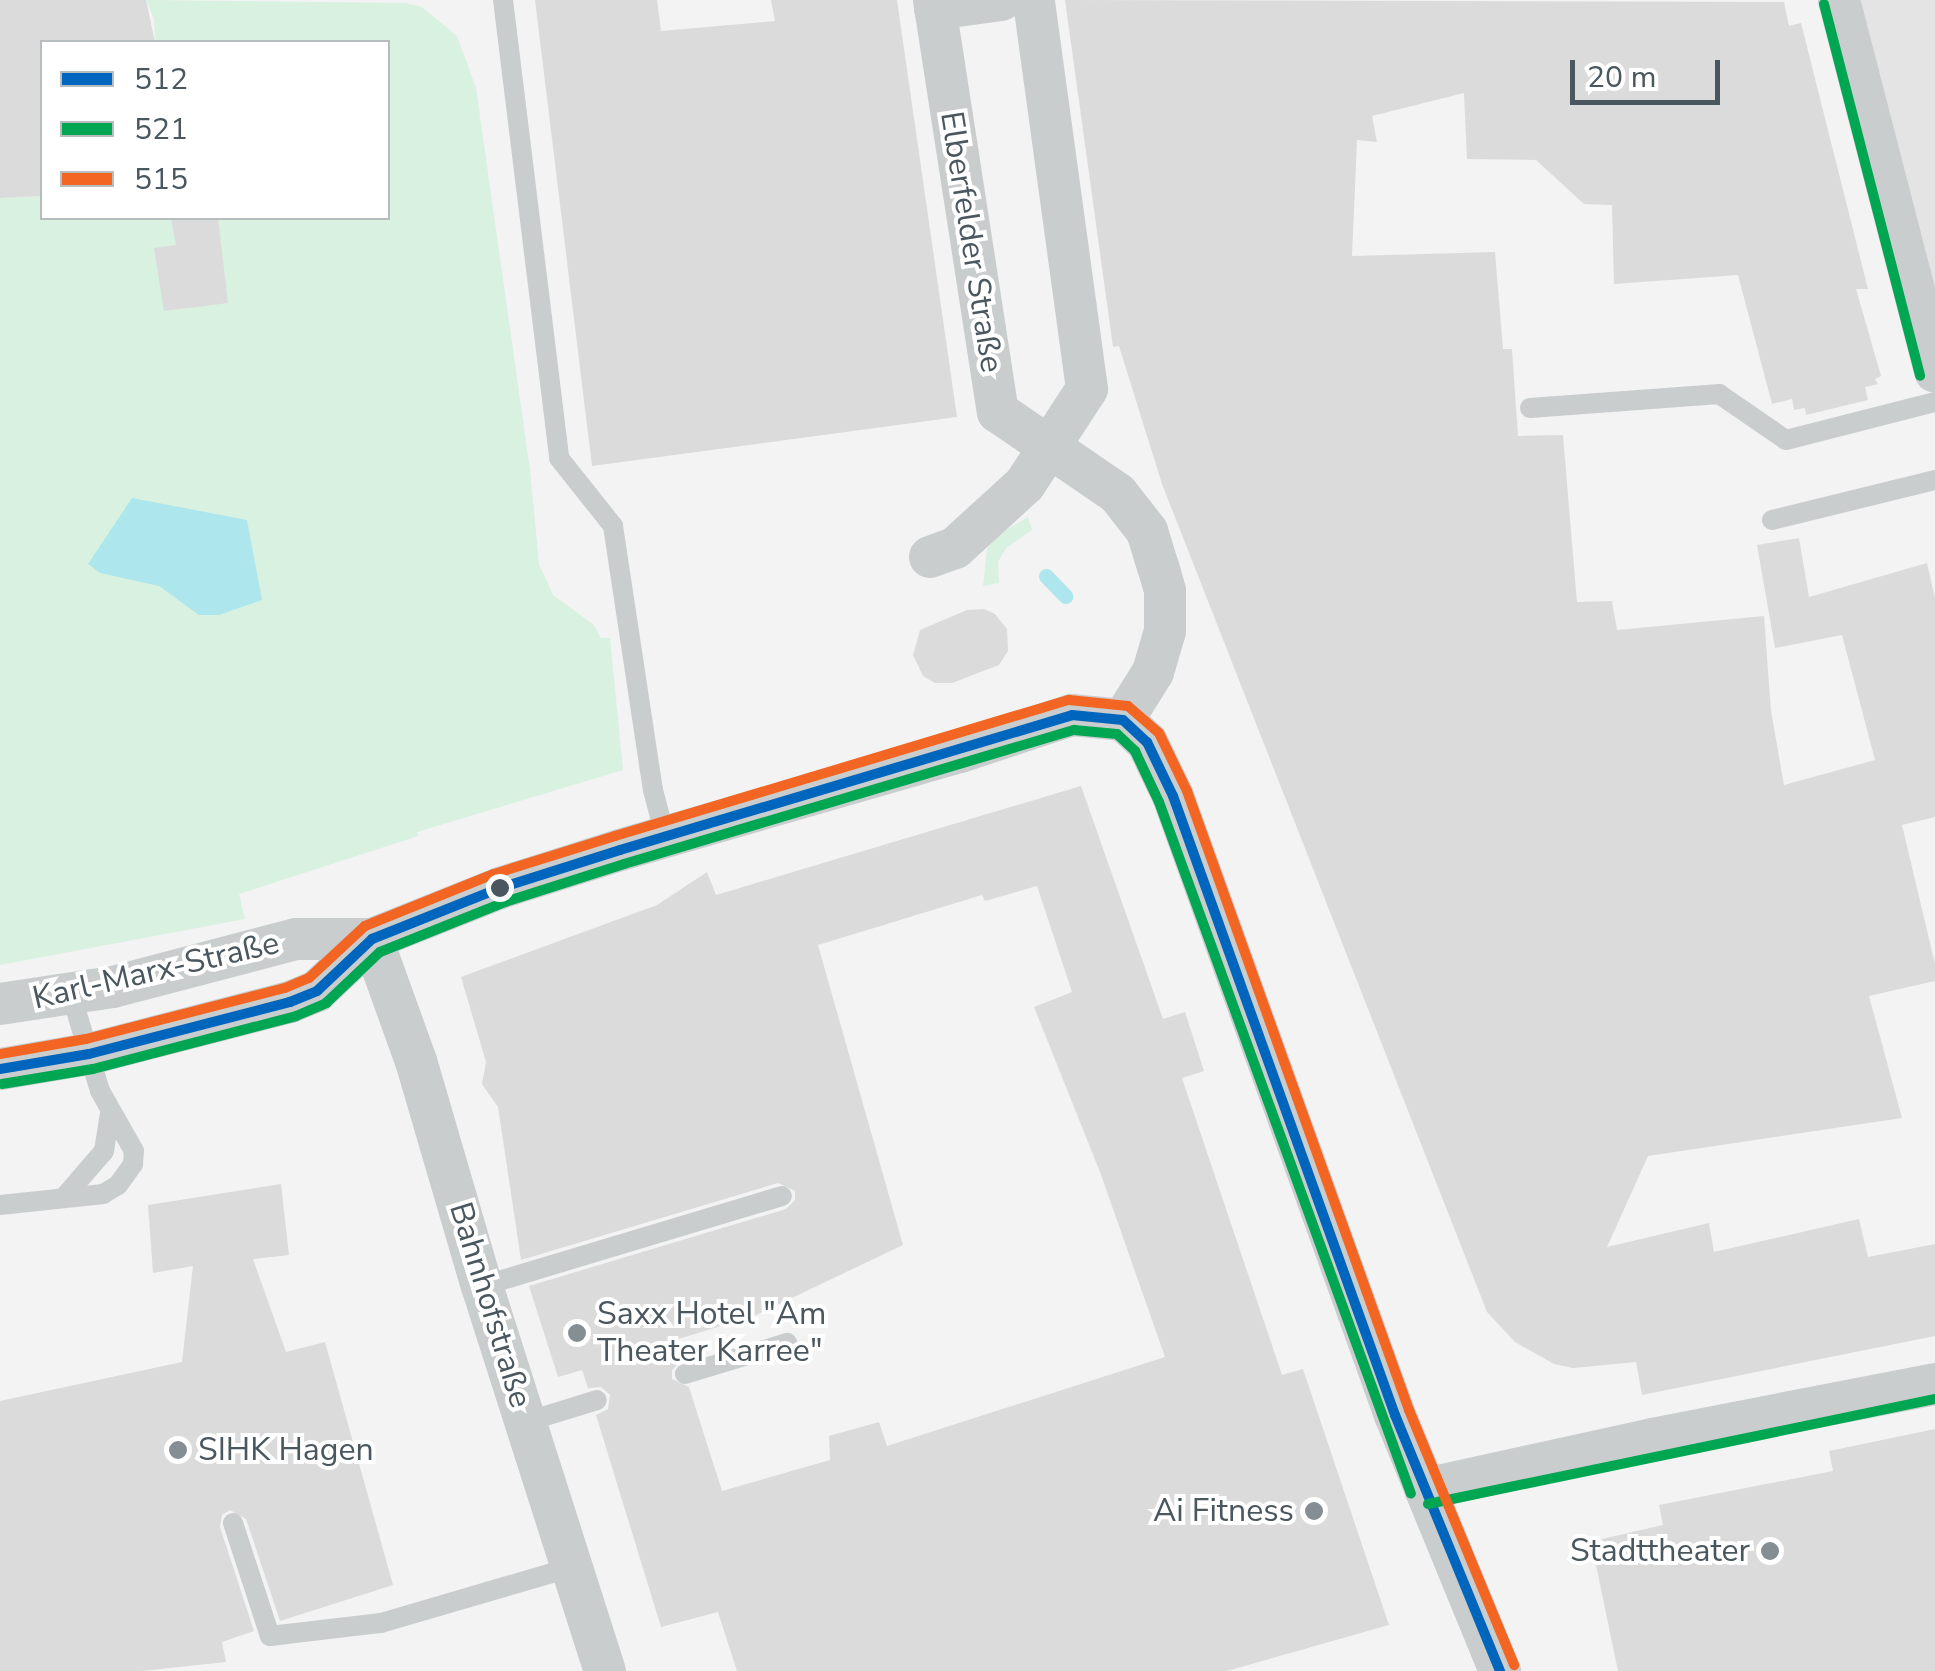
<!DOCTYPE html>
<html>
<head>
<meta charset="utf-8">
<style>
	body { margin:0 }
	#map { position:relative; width:1935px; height:1671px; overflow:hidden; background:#f3f3f3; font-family:"Nunito Sans",sans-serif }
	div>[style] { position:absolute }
	.education>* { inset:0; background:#e5e4e5 }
	.green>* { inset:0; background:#d8f1e0 }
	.water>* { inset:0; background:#aee6ed }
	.stream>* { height:15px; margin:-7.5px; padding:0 7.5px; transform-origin:7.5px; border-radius:7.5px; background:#aee6ed }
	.building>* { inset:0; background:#dbdbdc }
	.lane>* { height:20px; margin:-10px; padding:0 10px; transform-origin:10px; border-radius:10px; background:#cacdce }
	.street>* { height:42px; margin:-21px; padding:0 21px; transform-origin:21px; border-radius:21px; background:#cacdce }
	.bus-1>* { height:10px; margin:-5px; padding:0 5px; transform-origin:5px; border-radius:5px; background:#0065bd }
	.bus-2>* { height:10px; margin:-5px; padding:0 5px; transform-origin:5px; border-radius:5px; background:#00a651 }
	.bus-3>* { height:10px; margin:-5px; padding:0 5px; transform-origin:5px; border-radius:5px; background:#f26522 }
	.dots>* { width:28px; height:28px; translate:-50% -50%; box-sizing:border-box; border:5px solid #fff; border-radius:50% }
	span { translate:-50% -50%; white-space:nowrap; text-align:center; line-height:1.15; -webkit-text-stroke:8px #fff; paint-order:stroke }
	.street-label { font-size:32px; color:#4a575f }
	.poi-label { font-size:32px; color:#4a575f }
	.left { translate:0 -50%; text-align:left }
	.right { translate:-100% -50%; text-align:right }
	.legend { position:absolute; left:40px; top:40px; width:350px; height:180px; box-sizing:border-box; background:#fff; border:2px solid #b7bcbf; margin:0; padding:12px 18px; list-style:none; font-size:30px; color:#4a575f }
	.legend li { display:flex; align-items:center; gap:20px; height:50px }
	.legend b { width:50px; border:2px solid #b7bcbf }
	.scale { position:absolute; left:1570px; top:60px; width:150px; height:45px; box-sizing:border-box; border:5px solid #4a575f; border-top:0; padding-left:12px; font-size:30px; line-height:35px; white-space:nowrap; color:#4a575f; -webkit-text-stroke:8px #fff; paint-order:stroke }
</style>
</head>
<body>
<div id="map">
	<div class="education">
		<i style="clip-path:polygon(1839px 0,1935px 0,1935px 349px)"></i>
	</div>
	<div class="green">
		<i style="clip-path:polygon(146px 0,405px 3px,422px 7px,457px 36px,476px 88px,530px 470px,539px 564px,553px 595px,594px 625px,601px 638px,610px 638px,623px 770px,417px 832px,418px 836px,239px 894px,245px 919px,0 965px,0 198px,42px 196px,42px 218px,388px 218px,388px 42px,155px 42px,154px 19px)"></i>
		<i style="clip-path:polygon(1028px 517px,1032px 530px,1006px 548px,998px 562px,999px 583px,983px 586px,987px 549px,997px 535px)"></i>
	</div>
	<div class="water">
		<i style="clip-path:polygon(132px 498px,247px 520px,262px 600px,219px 615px,199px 615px,159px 586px,100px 573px,88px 564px)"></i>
	</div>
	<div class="stream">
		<i style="left:1046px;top:576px;width:28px;rotate:46deg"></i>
	</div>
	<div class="building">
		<i style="clip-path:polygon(0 0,146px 0,155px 42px,42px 42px,42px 196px,0 198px)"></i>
		<i style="clip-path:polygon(535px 0,657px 0,661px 31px,775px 21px,771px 0,897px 0,957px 417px,592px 466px)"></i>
		<i style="clip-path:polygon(1065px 0,1784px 2px,1789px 26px,1801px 23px,1868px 289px,1856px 289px,1881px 376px,1875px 379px,1878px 384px,1865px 387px,1868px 400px,1806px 415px,1805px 408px,1794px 410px,1792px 399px,1772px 404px,1738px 275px,1614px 284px,1612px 205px,1584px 204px,1536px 160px,1467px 159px,1464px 93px,1372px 116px,1377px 142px,1357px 140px,1352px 256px,1495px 252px,1503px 349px,1512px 349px,1518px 436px,1563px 435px,1577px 602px,1612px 601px,1617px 630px,1764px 616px,1771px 711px,1784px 785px,1875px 760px,1842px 635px,1775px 648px,1757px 545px,1799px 538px,1809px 597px,1927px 563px,1935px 598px,1935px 817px,1902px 825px,1935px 964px,1935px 981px,1869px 996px,1902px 1118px,1648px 1156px,1607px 1247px,1709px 1223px,1714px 1252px,1859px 1219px,1868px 1257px,1935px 1244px,1935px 1336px,1642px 1395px,1636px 1362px,1573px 1368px,1554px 1364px,1515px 1342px,1487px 1312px,1162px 484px,1119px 346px,1113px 347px)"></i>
		<i style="clip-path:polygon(171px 218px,218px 218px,228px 303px,164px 311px,154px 248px,176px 245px)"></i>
		<i style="clip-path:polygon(984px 609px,995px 614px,1007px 629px,1008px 651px,999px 665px,952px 683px,935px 683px,923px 676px,913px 655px,920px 630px,967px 610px)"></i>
		<i style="clip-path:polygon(evenodd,1081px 786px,1163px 1019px,1185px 1012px,1204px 1071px,1182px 1078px,1282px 1375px,1303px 1369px,1389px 1625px,1227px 1671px,737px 1671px,718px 1612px,661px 1627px,596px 1415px,608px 1409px,610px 1395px,601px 1387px,588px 1388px,582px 1370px,558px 1377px,529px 1286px,786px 1209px,795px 1200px,795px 1191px,778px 1183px,521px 1260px,498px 1107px,482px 1084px,486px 1062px,461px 977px,657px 905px,707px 872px,716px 895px,1081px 786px,1037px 886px,1072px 992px,1034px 1007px,1100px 1172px,1165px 1357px,887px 1446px,879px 1422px,829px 1436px,830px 1460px,722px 1491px,689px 1387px,672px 1379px,672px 1370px,681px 1361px,675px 1340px,754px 1316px,903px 1245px,818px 945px,982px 895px,985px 901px,1037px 886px)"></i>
		<i style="clip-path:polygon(281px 1184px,289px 1255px,253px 1259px,286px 1352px,325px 1342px,393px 1585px,280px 1621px,246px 1519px,230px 1510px,222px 1515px,220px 1527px,254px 1631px,222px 1642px,226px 1662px,142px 1671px,0 1671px,0 1401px,182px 1362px,193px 1266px,153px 1273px,148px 1205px)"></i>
		<i style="clip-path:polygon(1935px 1429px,1935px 1671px,1618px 1671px,1596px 1565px,1607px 1563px,1602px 1539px,1663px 1525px,1659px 1505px,1833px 1471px,1829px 1451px)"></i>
	</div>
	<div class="lane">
		<i style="left:503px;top:0;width:461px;rotate:83deg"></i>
		<i style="left:559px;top:458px;width:87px;rotate:51.5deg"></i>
		<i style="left:613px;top:526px;width:267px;rotate:81.4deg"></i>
		<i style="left:653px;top:790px;width:48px;rotate:75.4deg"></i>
		<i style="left:1530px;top:408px;width:190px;rotate:-4.2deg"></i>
		<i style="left:1719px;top:394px;width:81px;rotate:34.5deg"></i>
		<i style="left:1786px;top:440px;width:154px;rotate:-14.3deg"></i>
		<i style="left:1772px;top:520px;width:168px;rotate:-13.8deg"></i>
		<i style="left:66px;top:1195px;width:58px;rotate:-49.2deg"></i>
		<i style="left:104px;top:1151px;width:36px;rotate:-81deg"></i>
		<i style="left:0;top:1205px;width:104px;rotate:-6.1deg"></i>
		<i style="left:103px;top:1194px;width:17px;rotate:-31deg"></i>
		<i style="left:118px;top:1185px;width:26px;rotate:-54deg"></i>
		<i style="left:133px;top:1164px;width:13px;rotate:-86deg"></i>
		<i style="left:134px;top:1151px;width:69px;rotate:-119.5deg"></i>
		<i style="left:100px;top:1091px;width:101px;rotate:-106.6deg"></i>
		<i style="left:482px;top:1286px;width:313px;rotate:-16.7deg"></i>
		<i style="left:685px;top:1374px;width:107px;rotate:-16.9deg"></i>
		<i style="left:526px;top:1422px;width:74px;rotate:-17.2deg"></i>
		<i style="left:233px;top:1523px;width:119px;rotate:71.9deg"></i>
		<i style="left:270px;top:1636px;width:112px;rotate:-6.7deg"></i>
		<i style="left:381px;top:1623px;width:200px;rotate:-16.3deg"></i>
	</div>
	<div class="street">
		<i style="left:934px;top:0;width:417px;rotate:81.2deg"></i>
		<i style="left:998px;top:412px;width:145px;rotate:34.3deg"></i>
		<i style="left:1118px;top:494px;width:47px;rotate:51.9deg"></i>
		<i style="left:1147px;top:531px;width:37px;rotate:73deg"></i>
		<i style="left:1158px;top:566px;width:26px;rotate:74deg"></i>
		<i style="left:1165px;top:591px;width:40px;rotate:90deg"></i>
		<i style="left:1165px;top:631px;width:43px;rotate:106.3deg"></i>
		<i style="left:1153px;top:672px;width:57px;rotate:122deg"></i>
		<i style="left:1839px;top:0;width:384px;rotate:75.5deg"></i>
		<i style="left:935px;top:9px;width:67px;rotate:-7.8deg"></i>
		<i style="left:930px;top:557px;width:27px;rotate:-20deg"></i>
		<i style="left:955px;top:548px;width:95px;rotate:-42.4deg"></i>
		<i style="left:1025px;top:484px;width:113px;rotate:-56.9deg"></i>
		<i style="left:1087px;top:389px;width:393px;rotate:-97.8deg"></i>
		<i style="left:372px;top:939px;width:130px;rotate:70.2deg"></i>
		<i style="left:416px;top:1061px;width:234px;rotate:73.7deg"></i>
		<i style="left:482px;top:1286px;width:404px;rotate:72.3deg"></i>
		<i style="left:0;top:1004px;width:114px;rotate:-8.6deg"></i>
		<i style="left:113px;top:987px;width:189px;rotate:-14.7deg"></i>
		<i style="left:296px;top:939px;width:76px"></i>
		<i style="left:0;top:1069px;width:90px;rotate:-9.6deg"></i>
		<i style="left:89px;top:1054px;width:208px;rotate:-14.5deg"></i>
		<i style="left:290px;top:1002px;width:29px;rotate:-22deg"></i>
		<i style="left:317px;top:991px;width:76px;rotate:-43.4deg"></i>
		<i style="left:372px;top:939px;width:138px;rotate:-21.7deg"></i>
		<i style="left:500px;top:888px;width:126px;rotate:-17.6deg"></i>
		<i style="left:620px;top:850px;width:354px;rotate:-16.1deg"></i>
		<i style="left:960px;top:752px;width:118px;rotate:-18.3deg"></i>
		<i style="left:1072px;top:715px;width:51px;rotate:5.6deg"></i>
		<i style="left:1123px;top:720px;width:33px;rotate:43deg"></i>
		<i style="left:1147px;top:742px;width:60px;rotate:64.3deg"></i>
		<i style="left:1173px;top:796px;width:658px;rotate:70.27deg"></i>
		<i style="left:1395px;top:1415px;width:277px;rotate:67.7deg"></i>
		<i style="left:1425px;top:1489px;width:232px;rotate:-12.4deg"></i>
		<i style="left:1652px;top:1439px;width:288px;rotate:-11deg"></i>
	</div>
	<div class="bus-1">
		<i style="left:0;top:1069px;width:90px;rotate:-9.6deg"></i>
		<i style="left:89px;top:1054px;width:208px;rotate:-14.5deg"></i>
		<i style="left:290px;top:1002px;width:29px;rotate:-22deg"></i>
		<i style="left:317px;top:991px;width:76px;rotate:-43.4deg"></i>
		<i style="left:372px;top:939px;width:138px;rotate:-21.7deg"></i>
		<i style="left:500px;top:888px;width:126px;rotate:-17.6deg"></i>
		<i style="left:620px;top:850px;width:472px;rotate:-16.6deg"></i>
		<i style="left:1072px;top:715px;width:51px;rotate:5.6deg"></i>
		<i style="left:1123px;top:720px;width:33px;rotate:43deg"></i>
		<i style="left:1147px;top:742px;width:60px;rotate:64.3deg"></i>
		<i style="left:1173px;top:796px;width:658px;rotate:70.27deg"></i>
		<i style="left:1395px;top:1415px;width:277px;rotate:67.7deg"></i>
	</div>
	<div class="bus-2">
		<i style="left:1824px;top:4px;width:384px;rotate:75.5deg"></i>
		<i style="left:2px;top:1084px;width:92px;rotate:-9.4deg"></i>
		<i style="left:93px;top:1069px;width:210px;rotate:-14.6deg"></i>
		<i style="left:296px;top:1016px;width:33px;rotate:-23deg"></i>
		<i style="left:326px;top:1003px;width:74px;rotate:-43.4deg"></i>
		<i style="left:380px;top:952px;width:135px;rotate:-21.8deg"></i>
		<i style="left:505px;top:902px;width:125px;rotate:-17.7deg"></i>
		<i style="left:624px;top:864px;width:470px;rotate:-16.6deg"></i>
		<i style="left:1074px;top:730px;width:43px;rotate:5.3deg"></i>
		<i style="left:1117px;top:734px;width:25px;rotate:43deg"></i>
		<i style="left:1135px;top:751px;width:56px;rotate:64.8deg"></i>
		<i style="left:1159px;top:802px;width:736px;rotate:69.99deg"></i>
		<i style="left:1428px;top:1504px;width:518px;rotate:-11.7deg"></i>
	</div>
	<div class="bus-3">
		<i style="left:0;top:1054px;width:87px;rotate:-9.9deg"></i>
		<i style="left:86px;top:1039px;width:205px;rotate:-14.4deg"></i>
		<i style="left:285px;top:988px;width:26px;rotate:-23deg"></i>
		<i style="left:309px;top:978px;width:76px;rotate:-42.9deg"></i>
		<i style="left:365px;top:926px;width:139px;rotate:-22deg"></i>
		<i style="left:494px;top:874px;width:127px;rotate:-17.4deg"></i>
		<i style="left:615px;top:836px;width:474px;rotate:-16.7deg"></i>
		<i style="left:1069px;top:700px;width:59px;rotate:5.8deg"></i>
		<i style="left:1128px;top:706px;width:41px;rotate:41.1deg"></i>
		<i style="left:1159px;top:733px;width:64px;rotate:64.2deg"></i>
		<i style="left:1187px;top:791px;width:658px;rotate:70.27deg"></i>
		<i style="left:1409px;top:1410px;width:276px;rotate:67.6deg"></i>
	</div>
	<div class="dots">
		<i style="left:500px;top:888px;background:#4a575f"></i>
		<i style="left:577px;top:1333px;background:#858e93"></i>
		<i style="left:178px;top:1450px;background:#858e93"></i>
		<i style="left:1314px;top:1511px;background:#858e93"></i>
		<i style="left:1770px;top:1551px;background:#858e93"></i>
	</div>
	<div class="street-label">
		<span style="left:971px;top:242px;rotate:81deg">Elberfelder Straße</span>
		<span style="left:156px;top:971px;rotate:-13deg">Karl-Marx-Straße</span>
		<span style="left:490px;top:1305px;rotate:73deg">Bahnhofstraße</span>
	</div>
	<div class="poi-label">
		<span class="left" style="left:597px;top:1333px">Saxx Hotel "Am<br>Theater Karree"</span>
		<span class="left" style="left:198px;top:1450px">SIHK Hagen</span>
		<span class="right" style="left:1294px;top:1511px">Ai Fitness</span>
		<span class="right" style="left:1750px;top:1551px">Stadttheater</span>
	</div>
	<ul class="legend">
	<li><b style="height:12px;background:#0065bd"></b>512</li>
	<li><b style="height:12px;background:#00a651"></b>521</li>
	<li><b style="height:12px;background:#f26522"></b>515</li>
	</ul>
	<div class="scale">20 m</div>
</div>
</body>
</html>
